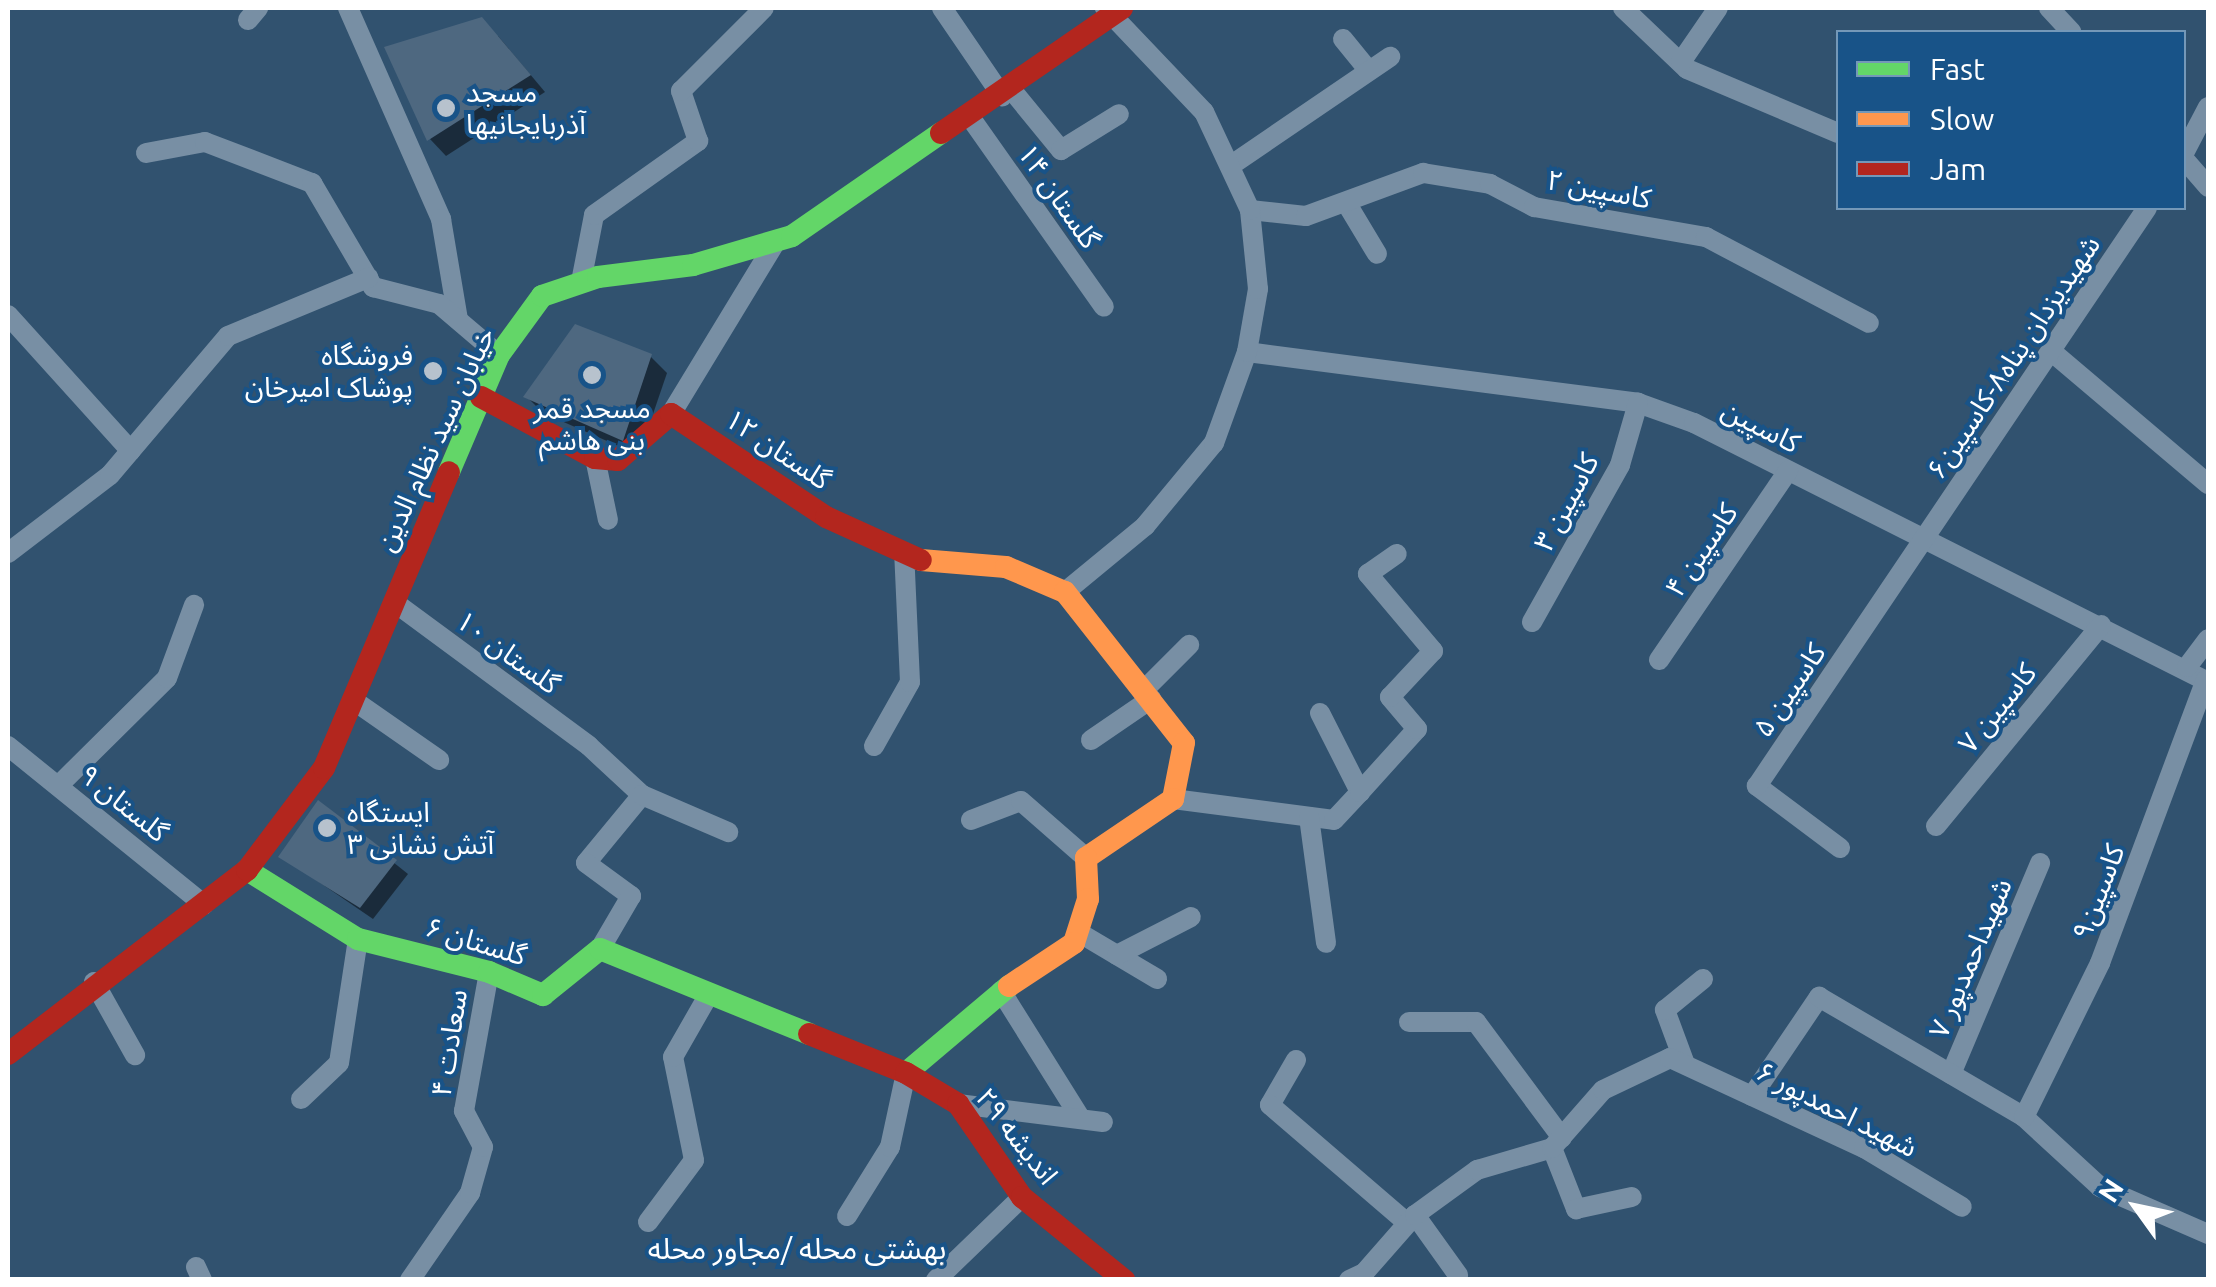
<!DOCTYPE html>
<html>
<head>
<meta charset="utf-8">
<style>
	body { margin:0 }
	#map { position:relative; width:2216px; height:1287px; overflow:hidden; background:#31526f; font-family:Ubuntu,"Noto Sans Arabic",sans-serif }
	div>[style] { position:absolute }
	.shadow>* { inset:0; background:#0007 }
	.building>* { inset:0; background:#4e6880 }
	.street>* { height:20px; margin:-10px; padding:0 10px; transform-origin:10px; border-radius:10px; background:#788fa4 }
	.fast>* { height:22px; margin:-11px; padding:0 11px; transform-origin:11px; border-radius:11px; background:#63d668 }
	.slow>* { height:22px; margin:-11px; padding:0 11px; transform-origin:11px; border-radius:11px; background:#ff974d }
	.jam>* { height:22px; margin:-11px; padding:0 11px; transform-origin:11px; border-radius:11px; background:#b3261e }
	.dots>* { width:28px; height:28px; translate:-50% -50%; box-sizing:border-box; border:5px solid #185388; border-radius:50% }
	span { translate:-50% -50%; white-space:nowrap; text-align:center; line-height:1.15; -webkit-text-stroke:8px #185388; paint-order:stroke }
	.poi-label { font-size:28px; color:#fff }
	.left { translate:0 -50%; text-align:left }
	.right { translate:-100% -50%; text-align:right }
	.street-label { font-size:28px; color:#fff }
	.neighbourhood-label { font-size:30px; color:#fff }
	.frame { position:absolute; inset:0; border:10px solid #fff; pointer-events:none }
	.legend { position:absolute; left:1836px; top:30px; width:350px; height:180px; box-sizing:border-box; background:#185388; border:2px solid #7498b8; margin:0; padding:12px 18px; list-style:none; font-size:30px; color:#fff }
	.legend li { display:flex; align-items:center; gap:20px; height:50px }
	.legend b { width:50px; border:2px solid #7498b8 }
	.north { position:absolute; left:2086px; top:1157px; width:100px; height:100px; -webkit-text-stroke:8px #185388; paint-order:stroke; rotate:303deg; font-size:28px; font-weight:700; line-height:40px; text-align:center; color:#fff }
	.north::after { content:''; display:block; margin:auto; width:35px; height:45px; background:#fff; clip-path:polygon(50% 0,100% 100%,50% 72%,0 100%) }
</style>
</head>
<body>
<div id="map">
	<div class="shadow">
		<i style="clip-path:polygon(498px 36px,545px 92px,446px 156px,430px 139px)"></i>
		<i style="clip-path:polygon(650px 356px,667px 373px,639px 455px,543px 413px,526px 396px)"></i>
		<i style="clip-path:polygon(319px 803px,408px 874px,373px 919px,281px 856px)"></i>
	</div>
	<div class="building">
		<i style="clip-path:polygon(482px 17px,531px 75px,427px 141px,384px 47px)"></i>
		<i style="clip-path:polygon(575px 324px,652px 354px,623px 441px,523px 397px)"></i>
		<i style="clip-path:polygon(318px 800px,397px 860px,360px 908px,278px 857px)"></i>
	</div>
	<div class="street">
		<i style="left:348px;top:8px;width:231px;rotate:66.2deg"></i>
		<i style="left:441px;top:219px;width:102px;rotate:80.4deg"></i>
		<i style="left:942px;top:8px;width:107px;rotate:55.7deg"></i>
		<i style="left:1623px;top:8px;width:88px;rotate:43.6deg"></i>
		<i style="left:1687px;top:69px;width:164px;rotate:23deg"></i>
		<i style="left:2049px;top:8px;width:33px;rotate:47deg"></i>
		<i style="left:248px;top:20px;width:16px;rotate:-50deg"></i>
		<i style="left:1343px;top:39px;width:41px;rotate:50.9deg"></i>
		<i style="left:1681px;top:62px;width:65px;rotate:-55.6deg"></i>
		<i style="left:1011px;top:89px;width:79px;rotate:50.7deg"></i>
		<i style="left:1061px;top:150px;width:68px;rotate:-31.8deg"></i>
		<i style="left:970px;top:117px;width:232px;rotate:54.8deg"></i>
		<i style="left:146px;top:153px;width:60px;rotate:-10.6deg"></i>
		<i style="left:205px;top:142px;width:115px;rotate:21deg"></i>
		<i style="left:312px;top:183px;width:121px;rotate:59.6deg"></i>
		<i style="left:373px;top:287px;width:68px;rotate:14.4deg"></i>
		<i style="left:439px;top:304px;width:79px;rotate:40.4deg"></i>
		<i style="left:2184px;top:153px;width:52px;rotate:-62.4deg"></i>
		<i style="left:2184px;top:159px;width:37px;rotate:49deg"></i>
		<i style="left:1230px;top:166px;width:194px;rotate:-34.3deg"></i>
		<i style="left:1347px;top:204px;width:58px;rotate:59deg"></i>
		<i style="left:1250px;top:210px;width:56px;rotate:6.1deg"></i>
		<i style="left:1306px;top:216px;width:125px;rotate:-20.2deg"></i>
		<i style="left:1423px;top:173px;width:68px;rotate:9.3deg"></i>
		<i style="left:1490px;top:184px;width:50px;rotate:27.6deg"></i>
		<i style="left:1534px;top:207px;width:175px;rotate:9.9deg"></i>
		<i style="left:1706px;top:237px;width:184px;rotate:27.8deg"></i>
		<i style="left:581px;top:282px;width:68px;rotate:-79deg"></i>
		<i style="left:594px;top:215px;width:128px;rotate:-35.4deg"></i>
		<i style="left:698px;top:141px;width:53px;rotate:-108.8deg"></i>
		<i style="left:681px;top:91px;width:117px;rotate:-45deg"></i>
		<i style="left:8px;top:315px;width:183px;rotate:47.9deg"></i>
		<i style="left:2051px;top:351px;width:206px;rotate:40.3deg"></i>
		<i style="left:1247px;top:352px;width:394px;rotate:7.4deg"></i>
		<i style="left:1638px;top:403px;width:59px;rotate:19.7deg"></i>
		<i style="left:1694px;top:423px;width:576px;rotate:26.74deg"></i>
		<i style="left:671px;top:414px;width:202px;rotate:-58.7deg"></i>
		<i style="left:595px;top:458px;width:63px;rotate:78.2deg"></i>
		<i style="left:8px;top:553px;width:128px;rotate:-37.4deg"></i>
		<i style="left:110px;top:475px;width:182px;rotate:-49.7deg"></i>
		<i style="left:228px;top:336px;width:152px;rotate:-22.5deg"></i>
		<i style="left:1065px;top:592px;width:104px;rotate:-39.5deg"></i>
		<i style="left:1145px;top:526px;width:108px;rotate:-50.3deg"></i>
		<i style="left:1214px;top:443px;width:97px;rotate:-70.1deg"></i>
		<i style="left:1247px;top:352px;width:64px;rotate:-80.1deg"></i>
		<i style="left:1258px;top:289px;width:79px;rotate:-95.8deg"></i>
		<i style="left:1250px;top:210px;width:108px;rotate:-115.1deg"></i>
		<i style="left:1204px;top:112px;width:144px;rotate:-133.6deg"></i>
		<i style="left:394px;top:602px;width:242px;rotate:36.4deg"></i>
		<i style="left:589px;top:746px;width:72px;rotate:42.8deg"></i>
		<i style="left:642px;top:795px;width:88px;rotate:129.5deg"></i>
		<i style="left:586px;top:863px;width:56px;rotate:36.3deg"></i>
		<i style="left:631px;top:896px;width:61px;rotate:120.3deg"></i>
		<i style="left:1532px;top:622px;width:180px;rotate:-60.7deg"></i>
		<i style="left:1620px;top:465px;width:65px;rotate:-73.8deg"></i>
		<i style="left:1659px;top:660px;width:229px;rotate:-55.7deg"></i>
		<i style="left:2187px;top:667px;width:35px;rotate:-53deg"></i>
		<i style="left:1144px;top:690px;width:64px;rotate:-45deg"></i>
		<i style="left:353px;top:700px;width:105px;rotate:34.9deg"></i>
		<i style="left:1320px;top:713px;width:89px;rotate:63.1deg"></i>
		<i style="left:1091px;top:740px;width:73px;rotate:-34.3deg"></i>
		<i style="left:8px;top:746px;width:252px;rotate:39deg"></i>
		<i style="left:874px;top:746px;width:73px;rotate:-60.6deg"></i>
		<i style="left:910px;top:682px;width:130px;rotate:-92.6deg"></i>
		<i style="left:58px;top:786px;width:153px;rotate:-44.7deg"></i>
		<i style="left:167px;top:678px;width:78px;rotate:-69.7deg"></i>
		<i style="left:642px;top:795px;width:94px;rotate:23.3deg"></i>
		<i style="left:1173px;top:799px;width:162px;rotate:7.4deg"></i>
		<i style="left:1334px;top:820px;width:38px;rotate:-47deg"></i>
		<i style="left:1360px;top:792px;width:85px;rotate:-47.9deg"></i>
		<i style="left:1417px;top:729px;width:42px;rotate:-130.2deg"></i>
		<i style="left:1390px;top:697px;width:63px;rotate:-46.9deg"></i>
		<i style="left:1433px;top:651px;width:101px;rotate:-130.2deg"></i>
		<i style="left:1368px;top:574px;width:35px;rotate:-35deg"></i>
		<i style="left:1309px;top:817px;width:127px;rotate:82.3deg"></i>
		<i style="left:971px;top:820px;width:53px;rotate:-20.8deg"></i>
		<i style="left:1021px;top:801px;width:86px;rotate:41.2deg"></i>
		<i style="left:1936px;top:826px;width:260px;rotate:-50.6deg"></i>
		<i style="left:1840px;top:848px;width:104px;rotate:-143.2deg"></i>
		<i style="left:1757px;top:786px;width:697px;rotate:-55.99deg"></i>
		<i style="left:1078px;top:932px;width:92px;rotate:30.7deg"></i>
		<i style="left:1117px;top:955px;width:83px;rotate:-27.2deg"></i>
		<i style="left:94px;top:982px;width:84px;rotate:60.7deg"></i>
		<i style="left:1001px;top:991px;width:151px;rotate:58deg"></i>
		<i style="left:1409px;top:1022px;width:67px"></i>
		<i style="left:1476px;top:1022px;width:144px;rotate:53.4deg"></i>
		<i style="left:1296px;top:1060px;width:52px;rotate:120deg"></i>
		<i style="left:1270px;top:1105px;width:181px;rotate:40.7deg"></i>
		<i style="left:1685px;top:1064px;width:58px;rotate:-110.3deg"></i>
		<i style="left:1665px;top:1010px;width:49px;rotate:-39.2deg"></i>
		<i style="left:1951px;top:1074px;width:229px;rotate:-67.1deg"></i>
		<i style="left:1752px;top:1096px;width:120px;rotate:-55.9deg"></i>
		<i style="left:1819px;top:997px;width:238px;rotate:30.3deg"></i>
		<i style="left:2024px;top:1117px;width:103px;rotate:42.6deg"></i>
		<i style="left:2100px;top:1187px;width:118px;rotate:23.5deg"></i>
		<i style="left:301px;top:1099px;width:52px;rotate:-43.5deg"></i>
		<i style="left:339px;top:1063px;width:125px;rotate:-81.3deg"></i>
		<i style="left:958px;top:1104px;width:146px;rotate:7.1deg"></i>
		<i style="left:2024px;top:1117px;width:172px;rotate:-63.7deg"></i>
		<i style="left:2100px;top:963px;width:302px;rotate:-69.5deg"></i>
		<i style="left:1552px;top:1148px;width:66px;rotate:68.5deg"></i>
		<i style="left:1576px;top:1209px;width:57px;rotate:-12.1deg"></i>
		<i style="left:1415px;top:1215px;width:74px;rotate:54.4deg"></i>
		<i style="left:847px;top:1216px;width:81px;rotate:-58.1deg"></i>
		<i style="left:890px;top:1147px;width:76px;rotate:-77.8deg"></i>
		<i style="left:648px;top:1222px;width:77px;rotate:-53.4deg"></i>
		<i style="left:694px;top:1160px;width:105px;rotate:-101.5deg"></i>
		<i style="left:673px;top:1057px;width:70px;rotate:-60.2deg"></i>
		<i style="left:196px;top:1267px;width:14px;rotate:65deg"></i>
		<i style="left:410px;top:1280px;width:106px;rotate:-55.4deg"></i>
		<i style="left:470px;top:1193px;width:48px;rotate:-74.2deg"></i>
		<i style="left:483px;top:1147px;width:41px;rotate:-117.8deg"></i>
		<i style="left:464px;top:1111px;width:141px;rotate:-79.8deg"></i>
		<i style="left:936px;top:1280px;width:120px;rotate:-44deg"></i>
		<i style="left:1349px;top:1280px;width:17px;rotate:-25deg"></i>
		<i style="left:1364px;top:1273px;width:77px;rotate:-48.7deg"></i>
		<i style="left:1415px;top:1215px;width:77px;rotate:-36deg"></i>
		<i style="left:1477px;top:1170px;width:78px;rotate:-16.3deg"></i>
		<i style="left:1552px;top:1148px;width:77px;rotate:-48.7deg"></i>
		<i style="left:1603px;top:1090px;width:74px;rotate:-25.5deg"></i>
		<i style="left:1670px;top:1058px;width:214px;rotate:24.9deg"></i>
		<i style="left:1864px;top:1148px;width:114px;rotate:31deg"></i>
	</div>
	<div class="fast">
		<i style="left:449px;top:472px;width:127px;rotate:-66.9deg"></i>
		<i style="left:499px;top:355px;width:73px;rotate:-53.9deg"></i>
		<i style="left:542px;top:296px;width:59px;rotate:-18.7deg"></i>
		<i style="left:598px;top:277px;width:96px;rotate:-7.2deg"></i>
		<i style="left:693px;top:265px;width:103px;rotate:-16.3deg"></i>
		<i style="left:792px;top:236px;width:181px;rotate:-34.7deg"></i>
		<i style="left:247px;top:870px;width:131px;rotate:31.9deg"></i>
		<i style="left:358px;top:939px;width:135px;rotate:14.1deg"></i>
		<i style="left:489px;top:972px;width:59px;rotate:23.1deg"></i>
		<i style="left:543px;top:995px;width:73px;rotate:-38.9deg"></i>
		<i style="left:600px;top:949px;width:226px;rotate:22.1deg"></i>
		<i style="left:906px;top:1073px;width:135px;rotate:-40.2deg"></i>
	</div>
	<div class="slow">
		<i style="left:921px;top:560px;width:85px;rotate:4.7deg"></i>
		<i style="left:1006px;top:567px;width:64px;rotate:23deg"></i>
		<i style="left:1065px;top:592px;width:192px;rotate:51.8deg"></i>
		<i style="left:1184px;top:743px;width:57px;rotate:101.1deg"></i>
		<i style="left:1173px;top:799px;width:105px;rotate:145.9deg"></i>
		<i style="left:1086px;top:858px;width:41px;rotate:87.2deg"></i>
		<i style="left:1088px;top:899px;width:46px;rotate:107.7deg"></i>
		<i style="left:1074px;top:943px;width:78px;rotate:146.5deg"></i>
	</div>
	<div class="jam">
		<i style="left:941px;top:133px;width:220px;rotate:-34.6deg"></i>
		<i style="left:481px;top:397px;width:129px;rotate:28.2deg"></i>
		<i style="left:595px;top:458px;width:23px;rotate:5deg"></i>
		<i style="left:618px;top:460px;width:70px;rotate:-41deg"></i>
		<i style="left:671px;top:414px;width:186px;rotate:33.6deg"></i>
		<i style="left:826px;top:517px;width:104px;rotate:24.4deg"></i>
		<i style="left:809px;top:1034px;width:105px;rotate:21.9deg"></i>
		<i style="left:906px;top:1073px;width:61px;rotate:30.8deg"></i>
		<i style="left:958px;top:1104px;width:113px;rotate:55.5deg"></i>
		<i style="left:1022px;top:1197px;width:132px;rotate:39.1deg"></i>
		<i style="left:8px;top:1054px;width:302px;rotate:-37.6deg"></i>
		<i style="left:247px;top:870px;width:128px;rotate:-53deg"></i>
		<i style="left:324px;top:768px;width:321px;rotate:-67.1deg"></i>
	</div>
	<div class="dots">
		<i style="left:446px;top:108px;background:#b7c2cd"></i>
		<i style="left:433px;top:371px;background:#b7c2cd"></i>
		<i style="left:592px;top:375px;background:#b7c2cd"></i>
		<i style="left:327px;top:828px;background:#b7c2cd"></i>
	</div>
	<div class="poi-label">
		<span class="left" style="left:466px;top:108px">مسجد<br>آذربایجانیها</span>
		<span class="right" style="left:413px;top:371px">فروشگاه<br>پوشاک امیرخان</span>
		<span style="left:592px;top:424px">مسجد قمر<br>بنی هاشم</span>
		<span class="left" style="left:347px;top:828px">ایستگاه<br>آتش نشانی ۳</span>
	</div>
	<div class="street-label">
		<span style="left:1599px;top:189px;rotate:11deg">کاسپین ۲</span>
		<span style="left:1059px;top:196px;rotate:55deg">گلستان ۱۴</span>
		<span style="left:2013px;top:357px;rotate:-56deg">شهیدیزدان پناه۸-کاسپین۶</span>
		<span style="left:1761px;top:426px;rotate:27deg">کاسپین</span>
		<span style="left:435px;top:439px;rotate:-65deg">خیابان سید نظام الدین</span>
		<span style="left:778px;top:449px;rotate:34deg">گلستان ۱۲</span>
		<span style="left:1566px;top:502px;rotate:-62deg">کاسپین ۳</span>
		<span style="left:1701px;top:550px;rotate:-56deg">کاسپین ۴</span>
		<span style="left:508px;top:652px;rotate:36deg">گلستان ۱۰</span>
		<span style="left:1789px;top:690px;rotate:-56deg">کاسپین ۵</span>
		<span style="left:1997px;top:708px;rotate:-51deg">کاسپین ۷</span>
		<span style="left:124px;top:803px;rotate:39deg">گلستان ۹</span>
		<span style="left:2098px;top:892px;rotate:-69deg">کاسپین۹</span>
		<span style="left:476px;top:941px;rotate:17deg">گلستان ۶</span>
		<span style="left:1970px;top:958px;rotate:-67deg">شهیداحمدپور ۷</span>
		<span style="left:449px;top:1043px;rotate:-81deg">سعادت ۴</span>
		<span style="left:1837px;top:1109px;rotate:27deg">شهید احمدپور ۶</span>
		<span style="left:1017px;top:1136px;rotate:52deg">اندیشه ۲۹</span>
	</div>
	<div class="neighbourhood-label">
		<span style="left:797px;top:1248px">بهشتی محله /مجاور محله</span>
	</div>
	<div class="frame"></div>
	<ul class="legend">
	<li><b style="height:12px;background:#63d668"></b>Fast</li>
	<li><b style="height:12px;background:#ff974d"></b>Slow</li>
	<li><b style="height:12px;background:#b3261e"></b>Jam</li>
	</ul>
	<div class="north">N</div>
</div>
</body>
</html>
